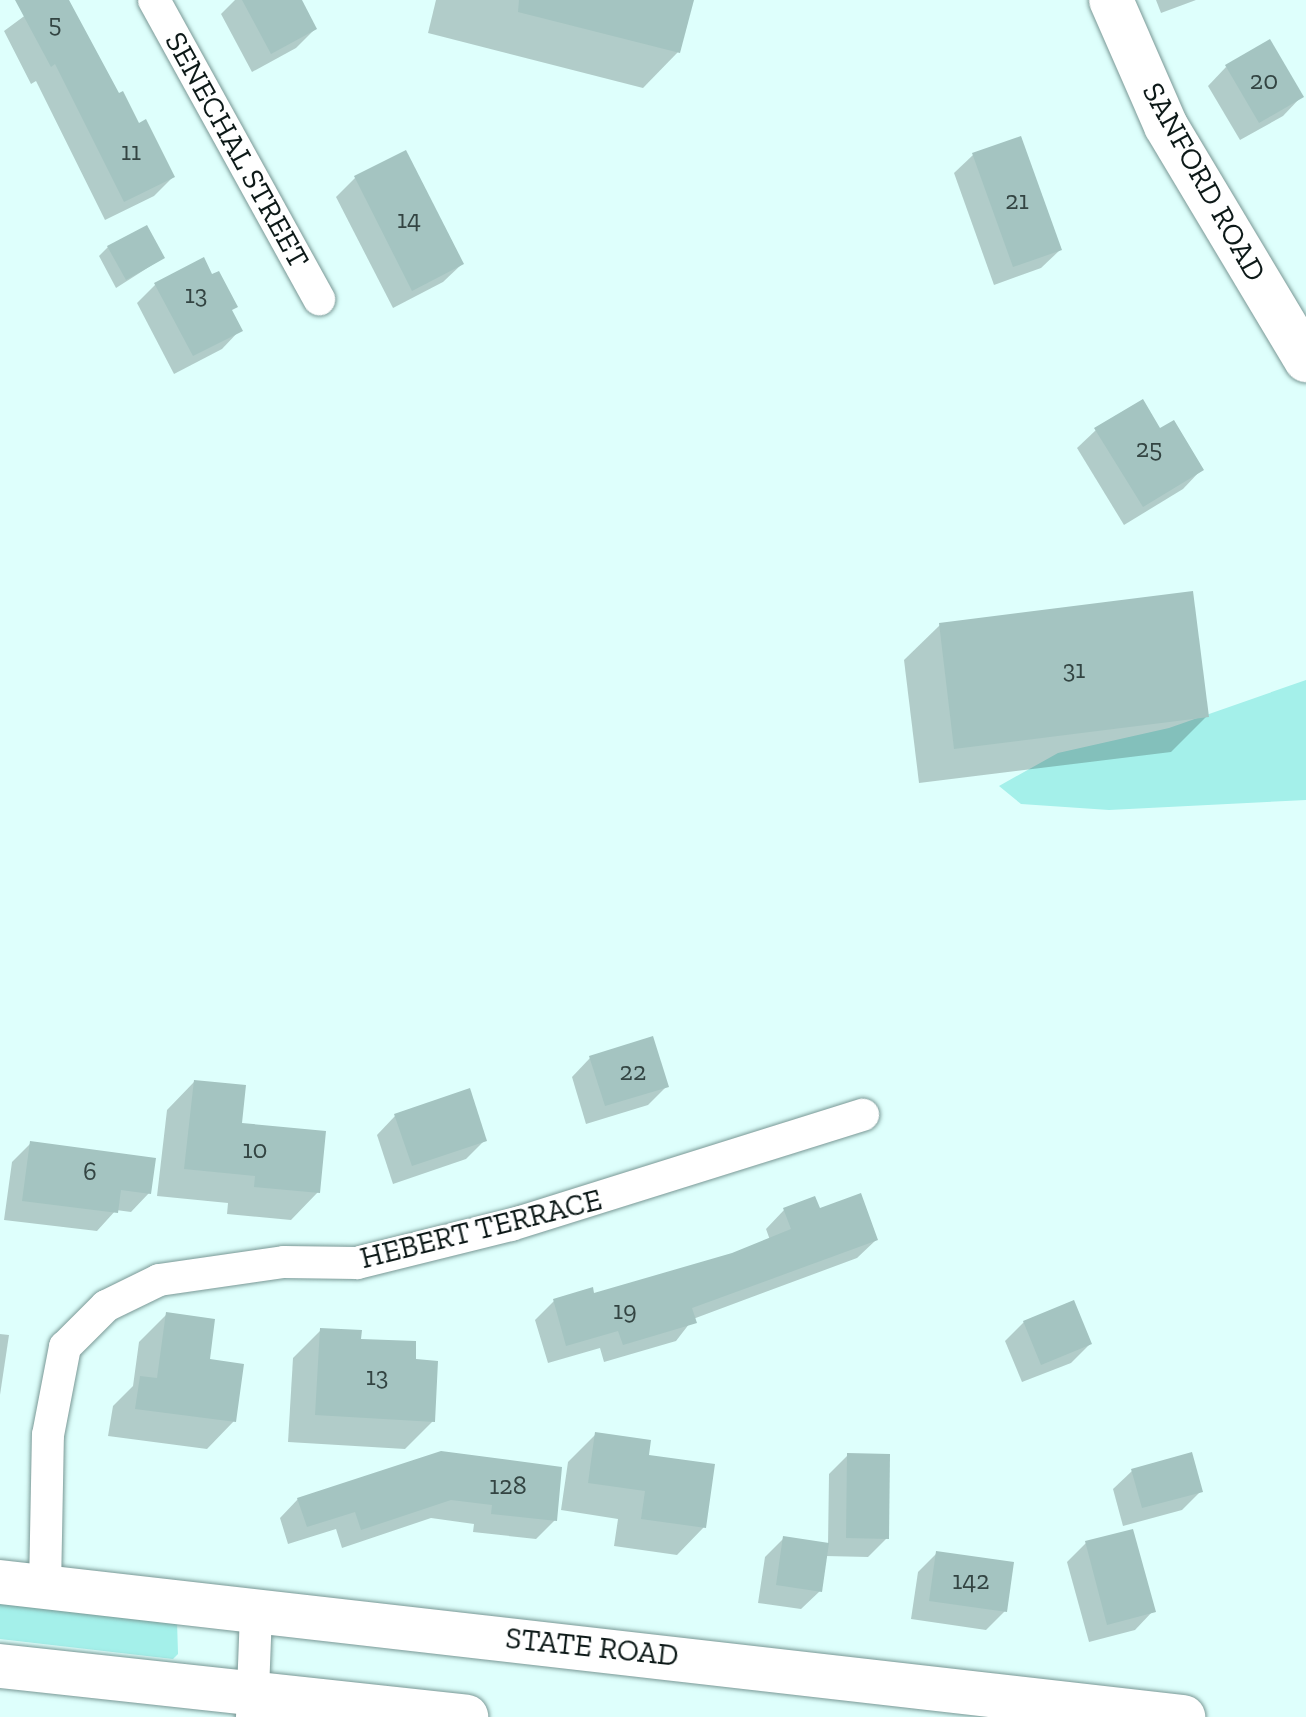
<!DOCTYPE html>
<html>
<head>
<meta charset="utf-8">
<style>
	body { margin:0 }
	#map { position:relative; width:1306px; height:1717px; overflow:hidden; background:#defffc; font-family:"Zilla Slab",serif }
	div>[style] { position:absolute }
	.green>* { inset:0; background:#a4f0ea }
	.shadow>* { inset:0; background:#0003 }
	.building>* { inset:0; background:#a4c4c1 }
	.roads { filter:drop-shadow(0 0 2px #799895) drop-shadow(0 0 2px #799895) }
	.street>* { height:32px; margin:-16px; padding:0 16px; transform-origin:16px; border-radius:16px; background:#fff }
	.secondary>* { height:44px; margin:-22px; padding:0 22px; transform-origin:22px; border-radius:22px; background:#fff }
	.primary>* { height:44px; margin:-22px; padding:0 22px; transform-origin:22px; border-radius:22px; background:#fff }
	span { translate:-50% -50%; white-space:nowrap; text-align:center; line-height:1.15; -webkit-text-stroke:6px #fff; paint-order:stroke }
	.number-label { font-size:26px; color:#334442 }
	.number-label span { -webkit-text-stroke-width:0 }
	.street-label { font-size:30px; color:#0d1918 }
</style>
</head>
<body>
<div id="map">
	<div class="green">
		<i style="clip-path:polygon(1306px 680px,1306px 800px,1109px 810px,1021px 804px,999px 786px,1058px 753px,1169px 728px)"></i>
		<i style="clip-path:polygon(0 1599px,177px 1622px,178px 1654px,173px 1659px,0 1639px)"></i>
	</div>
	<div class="shadow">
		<i style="clip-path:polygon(46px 0,67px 0,118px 96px,173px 177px,154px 196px,105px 220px,36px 81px,31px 84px,4px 31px)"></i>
		<i style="clip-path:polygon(235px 0,299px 0,315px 29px,296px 48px,252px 72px,221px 14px)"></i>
		<i style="clip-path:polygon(436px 0,692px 0,678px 52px,643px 88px,428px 33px)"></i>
		<i style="clip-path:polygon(1156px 0,1196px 0,1161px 13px)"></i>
		<i style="clip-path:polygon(1226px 67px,1301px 97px,1283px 116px,1240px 140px,1208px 86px)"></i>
		<i style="clip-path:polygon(405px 152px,462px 264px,443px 282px,393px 308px,336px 197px,355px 178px)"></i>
		<i style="clip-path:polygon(973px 155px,1060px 250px,1041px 268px,994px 285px,954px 173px)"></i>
		<i style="clip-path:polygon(108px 247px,163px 258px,116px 288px,99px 256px)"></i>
		<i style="clip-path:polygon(156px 284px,231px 311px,240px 330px,222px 349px,174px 374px,137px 303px)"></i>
		<i style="clip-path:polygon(1096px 430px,1160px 430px,1201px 470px,1183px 489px,1124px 525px,1077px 448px)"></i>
		<i style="clip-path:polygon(940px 625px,1207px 716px,1171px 752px,919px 783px,904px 660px)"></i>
		<i style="clip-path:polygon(590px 1058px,667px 1086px,648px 1105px,586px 1124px,572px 1077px)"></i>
		<i style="clip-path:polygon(194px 1082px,318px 1192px,291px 1220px,227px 1214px,228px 1203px,157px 1196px,167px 1110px)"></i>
		<i style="clip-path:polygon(395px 1116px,485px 1140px,466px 1159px,393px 1184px,377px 1135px)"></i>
		<i style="clip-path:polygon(31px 1143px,149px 1193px,131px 1212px,116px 1210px,97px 1231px,4px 1220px,12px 1162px)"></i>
		<i style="clip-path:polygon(784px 1210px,818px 1211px,876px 1240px,857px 1258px,693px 1319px,676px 1341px,604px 1362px,600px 1348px,548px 1363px,535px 1320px,554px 1301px,593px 1296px,733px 1255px,770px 1240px,766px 1229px)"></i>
		<i style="clip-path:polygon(167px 1314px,208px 1361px,234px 1421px,207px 1449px,108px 1436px,113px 1406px,133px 1386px,139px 1342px)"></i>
		<i style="clip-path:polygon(1024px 1322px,1090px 1344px,1071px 1363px,1022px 1382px,1005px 1341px)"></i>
		<i style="clip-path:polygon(321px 1330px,414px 1361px,433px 1421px,405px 1449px,288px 1442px,293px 1358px)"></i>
		<i style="clip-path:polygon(0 1334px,9px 1335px,0 1395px)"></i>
		<i style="clip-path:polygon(596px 1434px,646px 1457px,704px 1527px,677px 1555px,614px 1546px,618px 1519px,561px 1510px,568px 1462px)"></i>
		<i style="clip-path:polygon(441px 1453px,555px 1520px,536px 1539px,473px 1532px,474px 1524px,431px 1518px,342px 1548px,336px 1529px,288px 1544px,280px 1518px,298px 1499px)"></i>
		<i style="clip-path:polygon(848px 1455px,887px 1538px,868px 1557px,825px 1556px,820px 1591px,801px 1609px,758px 1603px,765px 1557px,784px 1538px,828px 1545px,829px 1474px)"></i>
		<i style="clip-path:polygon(1132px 1471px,1201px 1491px,1182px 1510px,1123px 1526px,1113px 1489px)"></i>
		<i style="clip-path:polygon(1086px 1543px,1153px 1611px,1135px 1630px,1089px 1642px,1067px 1562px)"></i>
		<i style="clip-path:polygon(937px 1553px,1005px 1611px,986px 1630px,911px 1619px,918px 1572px)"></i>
	</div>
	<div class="building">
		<i style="clip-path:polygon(15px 0,69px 0,119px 93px,123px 91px,139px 123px,146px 119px,175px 177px,124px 202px,55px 64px,51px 67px)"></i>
		<i style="clip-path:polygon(242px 0,302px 0,317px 29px,271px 54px)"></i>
		<i style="clip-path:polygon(519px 0,694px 0,680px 53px,518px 12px)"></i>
		<i style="clip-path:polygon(1270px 39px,1304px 97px,1259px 123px,1225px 65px)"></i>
		<i style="clip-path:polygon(1021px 136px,1062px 250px,1013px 267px,972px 153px)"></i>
		<i style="clip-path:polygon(406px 150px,464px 264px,412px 291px,354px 176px)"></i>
		<i style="clip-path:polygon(147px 225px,165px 258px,126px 280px,107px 246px)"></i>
		<i style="clip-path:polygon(204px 257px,212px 274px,219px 271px,238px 307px,232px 310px,243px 331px,193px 356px,154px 283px)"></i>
		<i style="clip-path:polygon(1143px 399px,1160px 428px,1174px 420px,1204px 470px,1143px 507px,1094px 428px)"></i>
		<i style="clip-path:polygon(1193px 591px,1209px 717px,954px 749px,939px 623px)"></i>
		<i style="clip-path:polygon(653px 1036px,669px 1087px,605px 1106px,589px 1056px)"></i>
		<i style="clip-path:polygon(194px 1080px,246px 1085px,242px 1123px,326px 1131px,320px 1193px,254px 1187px,255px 1176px,184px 1169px)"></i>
		<i style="clip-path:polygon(470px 1088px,487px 1141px,412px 1166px,394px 1114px)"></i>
		<i style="clip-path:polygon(30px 1141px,156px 1158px,151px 1194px,121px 1190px,118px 1213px,22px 1201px)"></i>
		<i style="clip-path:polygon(861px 1193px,878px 1240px,692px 1308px,697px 1323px,623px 1345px,618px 1331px,566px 1346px,553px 1299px,593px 1287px,594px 1293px,732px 1253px,791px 1229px,783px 1208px,815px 1196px,820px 1208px)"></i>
		<i style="clip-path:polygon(1074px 1300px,1092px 1344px,1041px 1365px,1023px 1321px)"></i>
		<i style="clip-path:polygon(166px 1312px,215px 1319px,210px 1359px,244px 1364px,236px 1422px,135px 1409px,140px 1376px,157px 1378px)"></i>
		<i style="clip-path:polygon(320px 1328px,362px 1330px,361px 1339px,416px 1341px,416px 1359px,438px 1361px,435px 1422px,315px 1415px)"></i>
		<i style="clip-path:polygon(595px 1432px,651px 1440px,649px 1455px,715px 1464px,706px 1528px,641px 1519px,645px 1491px,588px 1483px)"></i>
		<i style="clip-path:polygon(441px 1451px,562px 1467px,557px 1521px,491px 1514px,492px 1505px,451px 1500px,361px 1530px,355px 1512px,307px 1527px,297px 1498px)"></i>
		<i style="clip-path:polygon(1192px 1452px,1203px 1492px,1142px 1508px,1131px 1469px)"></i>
		<i style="clip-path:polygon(847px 1453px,890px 1454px,889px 1539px,846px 1538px)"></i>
		<i style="clip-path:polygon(1133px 1529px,1156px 1612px,1107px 1625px,1085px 1541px)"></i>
		<i style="clip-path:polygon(783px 1536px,829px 1543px,822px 1592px,776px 1585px)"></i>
		<i style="clip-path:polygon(936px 1551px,1014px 1562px,1007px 1612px,929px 1601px)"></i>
	</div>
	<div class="roads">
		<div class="street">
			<i style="left:154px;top:0;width:342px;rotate:61.1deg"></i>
			<i style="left:45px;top:1588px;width:153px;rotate:-88.9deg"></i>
			<i style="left:48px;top:1435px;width:90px;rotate:-79.1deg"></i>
			<i style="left:65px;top:1347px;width:58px;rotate:-45deg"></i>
			<i style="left:106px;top:1306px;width:59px;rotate:-26.1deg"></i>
			<i style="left:159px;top:1280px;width:126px;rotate:-8.2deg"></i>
			<i style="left:284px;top:1262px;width:73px;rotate:0.8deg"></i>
			<i style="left:357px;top:1263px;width:159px;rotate:-13.9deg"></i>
			<i style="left:511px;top:1225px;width:369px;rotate:-17.4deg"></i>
			<i style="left:252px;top:1717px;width:104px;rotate:-87.8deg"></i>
		</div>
		<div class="secondary">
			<i style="left:1111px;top:0;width:137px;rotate:66.4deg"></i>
			<i style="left:1166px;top:126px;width:273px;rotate:59.1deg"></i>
		</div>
		<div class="primary">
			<i style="left:0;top:1582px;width:1191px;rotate:6.51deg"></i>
			<i style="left:0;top:1666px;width:469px;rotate:6.2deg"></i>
		</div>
	</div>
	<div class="number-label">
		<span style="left:55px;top:24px">5</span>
		<span style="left:1264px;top:81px">20</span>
		<span style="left:131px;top:152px">11</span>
		<span style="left:1017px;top:201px">21</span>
		<span style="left:409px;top:220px">14</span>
		<span style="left:196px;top:295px">13</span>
		<span style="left:1149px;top:449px">25</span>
		<span style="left:1074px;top:670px">31</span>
		<span style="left:633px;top:1072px">22</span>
		<span style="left:255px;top:1150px">10</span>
		<span style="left:90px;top:1172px">6</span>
		<span style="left:625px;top:1311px">19</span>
		<span style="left:377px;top:1377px">13</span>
		<span style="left:508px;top:1486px">128</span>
		<span style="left:971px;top:1581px">142</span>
	</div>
	<div class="street-label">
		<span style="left:237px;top:150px;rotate:61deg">SENECHAL STREET</span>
		<span style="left:1204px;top:182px;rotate:61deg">SANFORD ROAD</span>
		<span style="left:481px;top:1229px;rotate:-14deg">HEBERT TERRACE</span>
		<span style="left:592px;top:1647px;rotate:6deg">STATE ROAD</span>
	</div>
</div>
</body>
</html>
